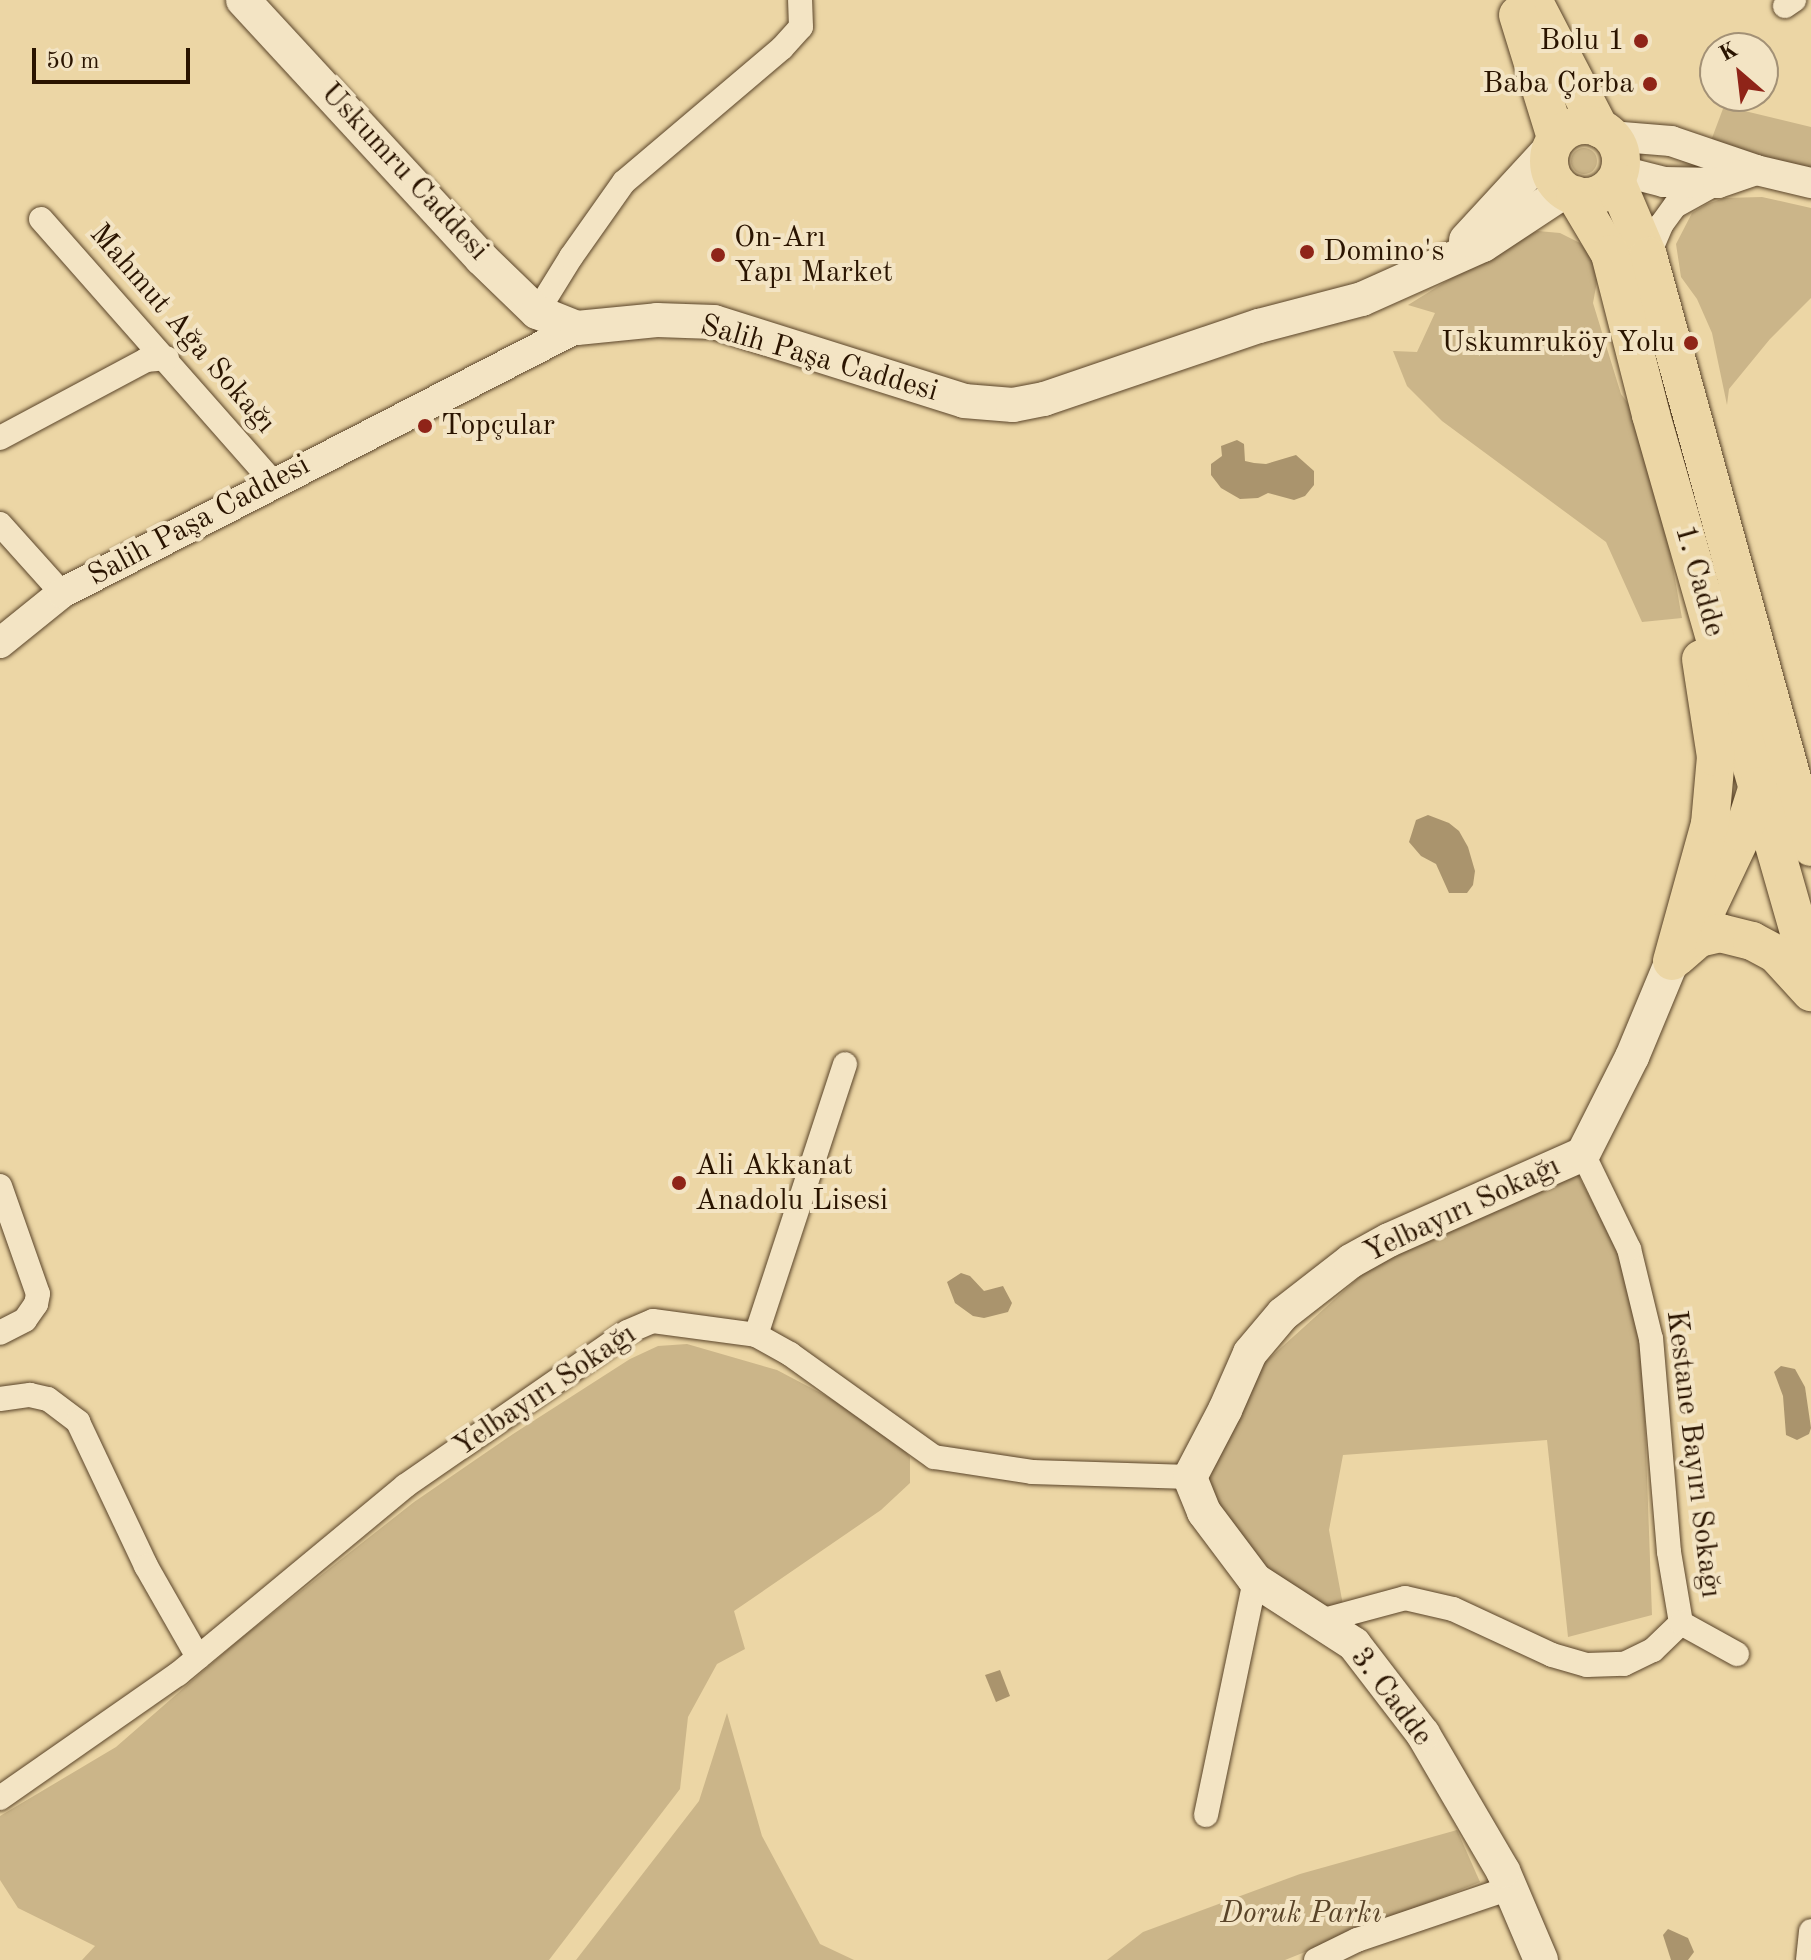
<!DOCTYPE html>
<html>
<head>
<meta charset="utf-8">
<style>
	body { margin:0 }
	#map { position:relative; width:1811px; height:1960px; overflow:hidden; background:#ecd6a5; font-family:"Old Standard TT",serif }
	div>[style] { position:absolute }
	.green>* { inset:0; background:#cbb589 }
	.round { border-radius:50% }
	.water>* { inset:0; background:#aa946d }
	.roads { filter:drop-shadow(0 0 2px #5a4429) drop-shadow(0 0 2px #5a4429) }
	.minor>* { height:24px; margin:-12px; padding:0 12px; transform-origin:12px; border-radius:12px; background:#f3e4c4 }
	.tertiary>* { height:30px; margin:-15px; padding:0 15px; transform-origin:15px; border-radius:15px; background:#f3e4c4 }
	.secondary>* { height:34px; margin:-17px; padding:0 17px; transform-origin:17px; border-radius:17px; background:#f3e4c4 }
	.primary>* { height:38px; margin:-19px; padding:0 19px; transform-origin:19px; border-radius:19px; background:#ecd6a5 }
	.primary>.ring { margin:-19px; padding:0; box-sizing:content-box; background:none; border:38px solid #ecd6a5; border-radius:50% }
	.dots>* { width:22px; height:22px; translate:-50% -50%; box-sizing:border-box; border:4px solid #f3e4c4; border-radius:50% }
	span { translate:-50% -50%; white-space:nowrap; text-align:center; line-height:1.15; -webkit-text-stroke:8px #f3e4c4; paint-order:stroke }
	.poi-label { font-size:30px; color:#2a1400 }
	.right { translate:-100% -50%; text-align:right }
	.left { translate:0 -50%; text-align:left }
	.street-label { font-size:30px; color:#2a1400 }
	.park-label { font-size:30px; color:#5a4429; font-style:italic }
	.north { position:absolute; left:1699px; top:32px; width:80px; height:80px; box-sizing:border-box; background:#f3e4c4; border:2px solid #a39176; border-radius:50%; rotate:332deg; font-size:22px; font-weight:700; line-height:32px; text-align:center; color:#2a1400 }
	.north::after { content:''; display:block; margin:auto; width:28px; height:36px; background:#8f2418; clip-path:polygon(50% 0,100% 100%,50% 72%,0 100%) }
	.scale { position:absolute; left:32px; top:48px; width:158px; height:36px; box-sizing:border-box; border:4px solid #2a1400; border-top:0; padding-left:10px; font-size:24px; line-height:28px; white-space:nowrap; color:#2a1400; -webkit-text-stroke:6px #f3e4c4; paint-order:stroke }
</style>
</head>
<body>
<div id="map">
	<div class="green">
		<i style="clip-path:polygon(1724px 106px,1811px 127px,1811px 170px,1709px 146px)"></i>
		<i class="round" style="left:1571px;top:148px;width:26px;height:26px"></i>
		<i style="clip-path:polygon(1762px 197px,1811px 208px,1811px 298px,1770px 339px,1729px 389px,1727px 405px,1712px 333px,1697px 299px,1681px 277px,1676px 244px,1692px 213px,1707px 204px,1724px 198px)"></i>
		<i style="clip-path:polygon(1538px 231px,1560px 233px,1580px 243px,1592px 258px,1598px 276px,1593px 303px,1621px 394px,1639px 418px,1661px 501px,1682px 618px,1642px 622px,1606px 542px,1442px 421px,1407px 386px,1393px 351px,1417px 352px,1435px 313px,1408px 305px,1516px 238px)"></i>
		<i style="clip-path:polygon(1575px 1169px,1619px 1253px,1642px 1338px,1652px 1615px,1568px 1637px,1547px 1440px,1343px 1455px,1329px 1530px,1343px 1605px,1321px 1607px,1258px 1569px,1206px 1490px,1209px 1472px,1253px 1373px,1387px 1252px)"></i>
		<i style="clip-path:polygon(687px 1344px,777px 1370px,832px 1399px,902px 1448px,910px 1457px,910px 1483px,881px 1510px,734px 1611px,745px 1649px,717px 1664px,688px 1717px,680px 1789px,549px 1960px,82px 1960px,95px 1946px,18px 1908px,0 1880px,0 1816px,116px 1747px,240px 1639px,414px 1502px,513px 1434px,630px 1359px,658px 1346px)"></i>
		<i style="clip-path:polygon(727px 1713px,762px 1836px,820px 1944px,854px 1960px,576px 1960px,699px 1801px)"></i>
		<i style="clip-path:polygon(1457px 1830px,1480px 1882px,1285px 1960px,1107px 1960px,1143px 1932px,1300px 1874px)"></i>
	</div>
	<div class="water">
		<i style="clip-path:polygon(1237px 440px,1244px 444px,1245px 461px,1254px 463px,1266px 464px,1296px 455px,1314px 471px,1314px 485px,1305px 496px,1294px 500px,1268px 493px,1258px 498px,1240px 499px,1221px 488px,1211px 475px,1211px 464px,1222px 456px,1221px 446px)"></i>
		<i style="clip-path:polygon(1428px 815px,1449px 823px,1459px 831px,1468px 847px,1475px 871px,1473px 885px,1467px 893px,1449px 893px,1436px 864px,1421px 856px,1409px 842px,1416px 820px)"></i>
		<i style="clip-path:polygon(961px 1273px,970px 1276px,984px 1291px,1003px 1286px,1012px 1303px,1008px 1312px,984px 1318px,973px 1316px,955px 1303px,947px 1282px)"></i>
		<i style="clip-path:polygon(1781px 1366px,1795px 1369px,1805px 1387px,1811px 1428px,1809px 1434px,1797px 1440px,1786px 1435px,1783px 1396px,1774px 1372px)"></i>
		<i style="clip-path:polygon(1000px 1670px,1010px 1696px,996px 1702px,985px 1675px)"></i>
		<i style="clip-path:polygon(1668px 1929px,1688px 1938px,1694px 1952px,1688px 1960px,1671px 1960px,1663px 1935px)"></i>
	</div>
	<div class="roads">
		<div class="minor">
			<i style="left:1785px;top:6px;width:11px;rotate:-34deg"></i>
			<i style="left:41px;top:219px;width:351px;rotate:48.6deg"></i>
			<i style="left:1648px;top:256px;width:34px;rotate:-67deg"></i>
			<i style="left:1661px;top:225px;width:24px;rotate:-54deg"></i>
			<i style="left:1675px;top:206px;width:43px;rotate:-28.9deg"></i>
			<i style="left:537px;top:312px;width:65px;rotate:-58.3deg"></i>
			<i style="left:571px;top:257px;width:92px;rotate:-54.8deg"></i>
			<i style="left:624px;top:182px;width:207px;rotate:-40.3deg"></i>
			<i style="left:782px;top:48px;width:28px;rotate:-48deg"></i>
			<i style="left:801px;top:27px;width:27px;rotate:-92deg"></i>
			<i style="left:0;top:438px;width:166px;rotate:-28.1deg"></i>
			<i style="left:146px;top:360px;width:21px;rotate:-5deg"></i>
			<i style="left:0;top:524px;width:93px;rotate:48.1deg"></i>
			<i style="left:0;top:1186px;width:114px;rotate:70.6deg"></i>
			<i style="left:38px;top:1294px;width:10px;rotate:101deg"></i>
			<i style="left:36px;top:1304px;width:19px;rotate:125deg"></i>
			<i style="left:25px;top:1320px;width:28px;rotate:153deg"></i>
			<i style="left:756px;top:1335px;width:285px;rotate:-71.8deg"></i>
			<i style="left:0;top:1399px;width:30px;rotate:-8deg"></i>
			<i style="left:30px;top:1395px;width:18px;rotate:13deg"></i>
			<i style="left:48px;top:1399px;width:38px;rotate:37deg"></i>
			<i style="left:78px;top:1422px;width:159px;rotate:64.7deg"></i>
			<i style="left:146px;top:1566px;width:105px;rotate:60.3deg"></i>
			<i style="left:1320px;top:1621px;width:88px;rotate:-15.1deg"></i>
			<i style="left:1405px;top:1598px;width:49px;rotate:12.9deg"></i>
			<i style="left:1453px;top:1609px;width:109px;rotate:24.9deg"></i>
			<i style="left:1552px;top:1655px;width:36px;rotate:16deg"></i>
			<i style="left:1587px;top:1665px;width:37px;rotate:-2deg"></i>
			<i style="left:1624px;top:1664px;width:32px;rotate:-26deg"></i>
			<i style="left:1653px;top:1650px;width:39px;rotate:-44deg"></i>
			<i style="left:1681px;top:1623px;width:72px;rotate:-99.6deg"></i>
			<i style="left:1669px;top:1552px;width:214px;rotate:-94.8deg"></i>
			<i style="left:1651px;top:1339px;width:93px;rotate:-103.7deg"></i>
			<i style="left:1629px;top:1249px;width:106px;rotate:-115.8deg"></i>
			<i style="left:1681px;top:1623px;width:64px;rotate:29deg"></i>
			<i style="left:0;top:1798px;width:217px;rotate:-34.9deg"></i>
			<i style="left:178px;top:1674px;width:295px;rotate:-39.6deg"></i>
			<i style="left:405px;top:1486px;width:270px;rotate:-34.7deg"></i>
			<i style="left:627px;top:1332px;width:28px;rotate:-23deg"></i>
			<i style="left:653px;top:1321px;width:104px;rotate:7.7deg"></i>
			<i style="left:756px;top:1335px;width:39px;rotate:29deg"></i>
			<i style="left:790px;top:1354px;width:177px;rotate:35.6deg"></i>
			<i style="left:934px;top:1457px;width:99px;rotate:8.7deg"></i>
			<i style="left:1032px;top:1472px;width:158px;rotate:1.8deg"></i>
			<i style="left:1206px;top:1815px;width:240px;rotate:-78.2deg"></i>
			<i style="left:1316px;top:1960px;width:46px;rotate:-26deg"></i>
			<i style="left:1357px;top:1940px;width:162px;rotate:-18.8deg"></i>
			<i style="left:1808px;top:1960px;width:29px;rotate:-84deg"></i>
		</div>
		<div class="tertiary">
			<i style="left:1610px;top:136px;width:61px;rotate:4.7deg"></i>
			<i style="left:1671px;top:141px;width:90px;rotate:18.8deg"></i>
			<i style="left:1756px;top:170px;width:57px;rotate:13.3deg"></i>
			<i style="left:1621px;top:171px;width:44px;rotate:14.3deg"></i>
			<i style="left:1664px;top:182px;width:54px;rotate:1.1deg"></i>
			<i style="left:1718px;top:183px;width:40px;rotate:-18.9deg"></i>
			<i style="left:0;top:643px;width:80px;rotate:-38.9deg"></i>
			<i style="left:62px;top:593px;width:579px;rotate:-27.23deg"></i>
		</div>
		<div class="secondary">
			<i style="left:243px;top:0;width:351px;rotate:47.3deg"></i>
			<i style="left:481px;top:258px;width:78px;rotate:44deg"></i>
			<i style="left:537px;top:312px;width:43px;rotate:21.8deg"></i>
			<i style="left:577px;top:328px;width:80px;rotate:-5.7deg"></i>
			<i style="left:657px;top:320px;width:57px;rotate:2deg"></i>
			<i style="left:714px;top:322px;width:262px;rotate:17.5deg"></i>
			<i style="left:964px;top:401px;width:49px;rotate:4.7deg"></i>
			<i style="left:1013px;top:405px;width:32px;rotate:-11deg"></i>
			<i style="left:1044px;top:399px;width:227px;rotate:-18.8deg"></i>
			<i style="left:1259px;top:326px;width:106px;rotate:-14.7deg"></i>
			<i style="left:1362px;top:299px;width:133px;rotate:-24.1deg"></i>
			<i style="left:1483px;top:245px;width:98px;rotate:-33.4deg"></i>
			<i style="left:1466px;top:240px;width:124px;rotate:-47.3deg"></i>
			<i style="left:1541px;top:1960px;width:97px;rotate:-113.1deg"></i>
			<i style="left:1503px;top:1871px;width:159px;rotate:-120.3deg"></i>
			<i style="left:1423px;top:1734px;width:113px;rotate:-127.5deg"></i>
			<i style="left:1354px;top:1644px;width:118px;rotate:-147.1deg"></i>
			<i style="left:1255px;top:1580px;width:85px;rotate:-126.9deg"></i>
			<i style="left:1204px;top:1512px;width:38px;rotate:-112deg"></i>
			<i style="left:1190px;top:1477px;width:76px;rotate:-62.4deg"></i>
			<i style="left:1225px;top:1410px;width:62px;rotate:-66.3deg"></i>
			<i style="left:1250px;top:1353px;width:51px;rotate:-49.8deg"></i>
			<i style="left:1283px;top:1314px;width:86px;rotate:-37.9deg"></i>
			<i style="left:1351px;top:1261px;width:43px;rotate:-28.9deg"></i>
			<i style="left:1389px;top:1240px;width:212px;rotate:-23.9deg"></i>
			<i style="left:1583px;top:1154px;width:109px;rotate:-63.2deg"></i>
			<i style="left:1632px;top:1057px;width:104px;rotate:-67.4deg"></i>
		</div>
		<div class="primary">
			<i style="left:1533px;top:0;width:145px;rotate:62.6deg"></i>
			<i style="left:1518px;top:15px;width:129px;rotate:72.8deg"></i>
			<i class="ring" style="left:1549px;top:125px;width:34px;height:34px"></i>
			<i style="left:1616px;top:181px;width:82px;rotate:66.9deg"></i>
			<i style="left:1648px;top:256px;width:613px;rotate:74.58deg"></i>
			<i style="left:1575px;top:195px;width:69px;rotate:59.3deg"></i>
			<i style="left:1610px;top:254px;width:166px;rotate:75.7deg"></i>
			<i style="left:1651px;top:415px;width:581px;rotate:74.03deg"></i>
			<i style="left:1705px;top:913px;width:89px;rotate:-64.6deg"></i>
			<i style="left:1743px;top:833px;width:49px;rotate:-72.3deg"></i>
			<i style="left:1677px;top:957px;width:29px;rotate:-41deg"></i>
			<i style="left:1699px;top:938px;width:22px;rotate:-13deg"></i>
			<i style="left:1720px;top:933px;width:33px;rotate:14deg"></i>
			<i style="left:1752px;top:941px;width:27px;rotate:28deg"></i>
			<i style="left:1776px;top:954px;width:52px;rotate:47.4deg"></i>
			<i style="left:1672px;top:961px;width:142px;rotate:-74.5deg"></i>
			<i style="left:1710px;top:824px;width:67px;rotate:-84.9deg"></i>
			<i style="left:1716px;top:757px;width:99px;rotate:-98.7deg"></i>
		</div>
	</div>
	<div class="dots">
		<i style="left:1641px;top:41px;background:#8f2418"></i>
		<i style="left:1650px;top:84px;background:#8f2418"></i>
		<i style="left:1307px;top:252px;background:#8f2418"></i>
		<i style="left:718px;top:255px;background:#8f2418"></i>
		<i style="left:1691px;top:343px;background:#8f2418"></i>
		<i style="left:425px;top:426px;background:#8f2418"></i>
		<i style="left:679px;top:1183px;background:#8f2418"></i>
	</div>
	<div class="poi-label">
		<span class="right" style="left:1625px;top:41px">Bolu 1</span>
		<span class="right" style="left:1634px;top:84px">Baba Çorba</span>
		<span class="left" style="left:734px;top:255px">On-Arı<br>Yapı Market</span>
		<span class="left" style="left:1323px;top:252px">Domino's</span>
		<span class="right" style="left:1675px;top:343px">Uskumruköy Yolu</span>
		<span class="left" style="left:441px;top:426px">Topçular</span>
		<span class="left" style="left:695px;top:1183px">Ali Akkanat<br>Anadolu Lisesi</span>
	</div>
	<div class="street-label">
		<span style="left:404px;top:172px;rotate:47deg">Uskumru Caddesi</span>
		<span style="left:182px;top:329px;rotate:49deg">Mahmut Ağa Sokağı</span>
		<span style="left:819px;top:359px;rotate:16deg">Salih Paşa Caddesi</span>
		<span style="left:199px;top:521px;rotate:-28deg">Salih Paşa Caddesi</span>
		<span style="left:1699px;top:581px;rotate:74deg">1. Cadde</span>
		<span style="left:1462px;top:1210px;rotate:-25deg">Yelbayırı Sokağı</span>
		<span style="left:545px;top:1391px;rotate:-34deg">Yelbayırı Sokağı</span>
		<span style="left:1693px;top:1454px;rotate:83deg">Kestane Bayırı Sokağı</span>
		<span style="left:1391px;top:1697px;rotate:53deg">3. Cadde</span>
	</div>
	<div class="park-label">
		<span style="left:1301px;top:1914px">Doruk Parkı</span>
	</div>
	<div class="north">K</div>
	<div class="scale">50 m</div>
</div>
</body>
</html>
